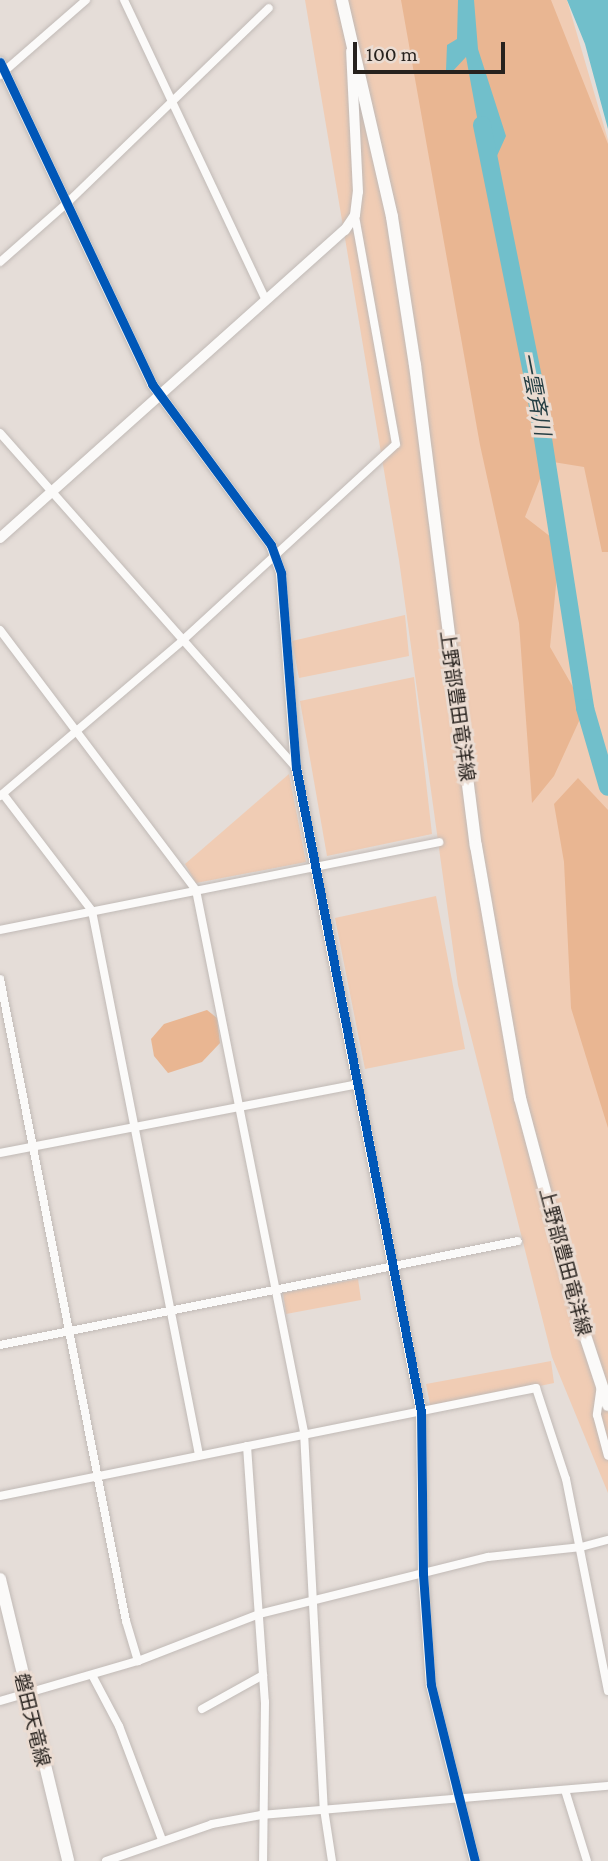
<!DOCTYPE html>
<html>
<head>
<meta charset="utf-8">
<style>
	body { margin:0 }
	#map { position:relative; width:608px; height:1861px; overflow:hidden; background:#e5ddd8; font-family:"Crimson Pro","Noto Sans JP",serif }
	div>[style] { position:absolute }
	.green>* { inset:0; background:#f0ccb4 }
	.forest>* { inset:0; background:#e9b692 }
	.water>* { inset:0; background:#71bfcb }
	.river>* { height:18px; margin:-9px; padding:0 9px; transform-origin:9px; border-radius:9px; background:#71bfcb }
	.roads { filter:drop-shadow(0 0 2px #c1bab6) drop-shadow(0 0 2px #c1bab6) }
	.minor>* { height:8px; margin:-4px; padding:0 4px; transform-origin:4px; border-radius:4px; background:#fbfaf9 }
	.tertiary>* { height:10px; margin:-5px; padding:0 5px; transform-origin:5px; border-radius:5px; background:#fbfaf9 }
	.secondary>* { height:12px; margin:-6px; padding:0 6px; transform-origin:6px; border-radius:6px; background:#fbfaf9 }
	.primary>* { height:12px; margin:-6px; padding:0 6px; transform-origin:6px; border-radius:6px; background:#fbfaf9 }
	.cycleway>* { height:9px; margin:-4.5px; padding:0 4.5px; transform-origin:4.5px; border-radius:4.5px; background:#0057b8 }
	span { translate:-50% -50%; white-space:nowrap; text-align:center; line-height:1.15; -webkit-text-stroke:6px #ebdcd2; paint-order:stroke }
	.street-label { font-size:19px; color:#27221e }
	.water-label { font-size:21px; color:#253e43; font-style:italic }
	.scale { position:absolute; left:353px; top:42px; width:152px; height:32px; box-sizing:border-box; border:4px solid #27221e; border-top:0; padding-left:9px; font-size:21px; line-height:24px; white-space:nowrap; color:#27221e; -webkit-text-stroke:5px #ebdcd2; paint-order:stroke }
</style>
</head>
<body>
<div id="map">
	<div class="green">
		<i style="clip-path:polygon(305px 0,567px 0,608px 140px,608px 1493px,552px 1357px,458px 985px,399px 560px)"></i>
		<i style="clip-path:polygon(405px 615px,409px 656px,299px 678px,292px 641px)"></i>
		<i style="clip-path:polygon(414px 677px,432px 834px,327px 856px,300px 701px)"></i>
		<i style="clip-path:polygon(289px 774px,306px 862px,196px 883px,185px 864px)"></i>
		<i style="clip-path:polygon(436px 896px,465px 1049px,365px 1069px,335px 918px)"></i>
		<i style="clip-path:polygon(358px 1279px,361px 1300px,286px 1314px,283px 1293px)"></i>
		<i style="clip-path:polygon(551px 1361px,554px 1383px,431px 1409px,426px 1384px)"></i>
	</div>
	<div class="forest">
		<i style="clip-path:polygon(401px 0,551px 0,608px 144px,608px 552px,602px 552px,584px 467px,547px 461px,525px 517px,560px 544px,550px 647px,585px 708px,554px 776px,532px 803px,519px 623px,480px 445px)"></i>
		<i style="clip-path:polygon(578px 778px,608px 810px,608px 1128px,571px 1008px,564px 862px,554px 804px)"></i>
		<i style="clip-path:polygon(207px 1010px,217px 1018px,220px 1043px,202px 1062px,168px 1073px,154px 1056px,151px 1039px,164px 1024px)"></i>
	</div>
	<div class="water">
		<i style="clip-path:polygon(458px 0,474px 0,478px 49px,506px 136px,496px 158px,481px 139px,466px 57px,452px 72px,446px 70px,447px 45px,457px 39px)"></i>
		<i style="clip-path:polygon(567px 0,608px 0,608px 129px,585px 44px)"></i>
	</div>
	<div class="river">
		<i style="left:482px;top:125px;width:274px;rotate:78.6deg"></i>
		<i style="left:536px;top:394px;width:318px;rotate:81.1deg"></i>
		<i style="left:585px;top:708px;width:82px;rotate:73.8deg"></i>
	</div>
	<div class="roads">
		<div class="minor">
			<i style="left:124px;top:0;width:332px;rotate:64.7deg"></i>
			<i style="left:0;top:75px;width:114px;rotate:-41.1deg"></i>
			<i style="left:0;top:262px;width:91px;rotate:-41.4deg"></i>
			<i style="left:68px;top:202px;width:279px;rotate:-44deg"></i>
			<i style="left:0;top:433px;width:446px;rotate:48.5deg"></i>
			<i style="left:0;top:630px;width:326px;rotate:53deg"></i>
			<i style="left:196px;top:890px;width:553px;rotate:78.73deg"></i>
			<i style="left:304px;top:1432px;width:378px;rotate:87deg"></i>
			<i style="left:324px;top:1809px;width:53px;rotate:81.3deg"></i>
			<i style="left:3px;top:794px;width:147px;rotate:52.7deg"></i>
			<i style="left:92px;top:911px;width:554px;rotate:78.87deg"></i>
			<i style="left:0;top:796px;width:240px;rotate:-40.4deg"></i>
			<i style="left:183px;top:640px;width:289px;rotate:-42.6deg"></i>
			<i style="left:396px;top:444px;width:233px;rotate:-100.2deg"></i>
			<i style="left:0;top:930px;width:448px;rotate:-11.3deg"></i>
			<i style="left:0;top:979px;width:654px;rotate:78.9deg"></i>
			<i style="left:126px;top:1621px;width:42px;rotate:73.3deg"></i>
			<i style="left:0;top:1153px;width:365px;rotate:-10.9deg"></i>
			<i style="left:0;top:1345px;width:528px;rotate:-11.35deg"></i>
			<i style="left:601px;top:1385px;width:30px;rotate:98deg"></i>
			<i style="left:597px;top:1415px;width:42px;rotate:75deg"></i>
			<i style="left:247px;top:1446px;width:257px;rotate:86deg"></i>
			<i style="left:265px;top:1702px;width:159px;rotate:90.7deg"></i>
			<i style="left:0;top:1496px;width:547px;rotate:-11.39deg"></i>
			<i style="left:536px;top:1388px;width:96px;rotate:71.8deg"></i>
			<i style="left:566px;top:1479px;width:216px;rotate:78.8deg"></i>
			<i style="left:92px;top:1675px;width:58px;rotate:62.1deg"></i>
			<i style="left:119px;top:1726px;width:122px;rotate:69.3deg"></i>
			<i style="left:0;top:1701px;width:144px;rotate:-16.2deg"></i>
			<i style="left:138px;top:1661px;width:130px;rotate:-21.2deg"></i>
			<i style="left:259px;top:1614px;width:236px;rotate:-14deg"></i>
			<i style="left:488px;top:1557px;width:94px;rotate:-6.1deg"></i>
			<i style="left:581px;top:1547px;width:28px;rotate:-15deg"></i>
			<i style="left:202px;top:1709px;width:70px;rotate:-29.1deg"></i>
			<i style="left:565px;top:1790px;width:74px;rotate:72.8deg"></i>
			<i style="left:106px;top:1861px;width:112px;rotate:-19.2deg"></i>
			<i style="left:212px;top:1824px;width:50px;rotate:-10.4deg"></i>
			<i style="left:261px;top:1815px;width:348px;rotate:-4.8deg"></i>
		</div>
		<div class="tertiary">
			<i style="left:0;top:62px;width:356px;rotate:64.7deg"></i>
			<i style="left:152px;top:384px;width:200px;rotate:53.5deg"></i>
			<i style="left:271px;top:545px;width:30px;rotate:70deg"></i>
			<i style="left:281px;top:573px;width:195px;rotate:85.6deg"></i>
			<i style="left:296px;top:767px;width:656px;rotate:79.02deg"></i>
			<i style="left:421px;top:1411px;width:163px;rotate:89.3deg"></i>
			<i style="left:423px;top:1574px;width:111px;rotate:85.9deg"></i>
			<i style="left:431px;top:1685px;width:181px;rotate:76deg"></i>
			<i style="left:0;top:538px;width:462px;rotate:-41.8deg"></i>
			<i style="left:345px;top:230px;width:18px;rotate:-56deg"></i>
			<i style="left:355px;top:215px;width:23px;rotate:-83deg"></i>
			<i style="left:358px;top:192px;width:141px;rotate:-92.8deg"></i>
		</div>
		<div class="secondary">
			<i style="left:342px;top:0;width:223px;rotate:77deg"></i>
			<i style="left:392px;top:217px;width:150px;rotate:81.2deg"></i>
			<i style="left:415px;top:365px;width:485px;rotate:82.8deg"></i>
			<i style="left:476px;top:846px;width:256px;rotate:80.1deg"></i>
			<i style="left:520px;top:1098px;width:220px;rotate:75deg"></i>
			<i style="left:577px;top:1311px;width:99px;rotate:71.7deg"></i>
		</div>
		<div class="primary">
			<i style="left:0;top:1579px;width:290px;rotate:76.4deg"></i>
		</div>
	</div>
	<div class="cycleway">
		<i style="left:0;top:62px;width:356px;rotate:64.7deg"></i>
		<i style="left:152px;top:384px;width:200px;rotate:53.5deg"></i>
		<i style="left:271px;top:545px;width:30px;rotate:70deg"></i>
		<i style="left:281px;top:573px;width:195px;rotate:85.6deg"></i>
		<i style="left:296px;top:767px;width:656px;rotate:79.02deg"></i>
		<i style="left:421px;top:1411px;width:163px;rotate:89.3deg"></i>
		<i style="left:423px;top:1574px;width:111px;rotate:85.9deg"></i>
		<i style="left:431px;top:1685px;width:181px;rotate:76deg"></i>
	</div>
	<div class="street-label">
		<span style="left:457px;top:706px;rotate:82deg">上野部豊田竜洋線</span>
		<span style="left:565px;top:1262px;rotate:75deg">上野部豊田竜洋線</span>
		<span style="left:32px;top:1720px;rotate:76deg">磐田天竜線</span>
	</div>
	<div class="water-label">
		<span style="left:535px;top:394px;rotate:79deg">一雲斉川</span>
	</div>
	<div class="scale">100 m</div>
</div>
</body>
</html>
